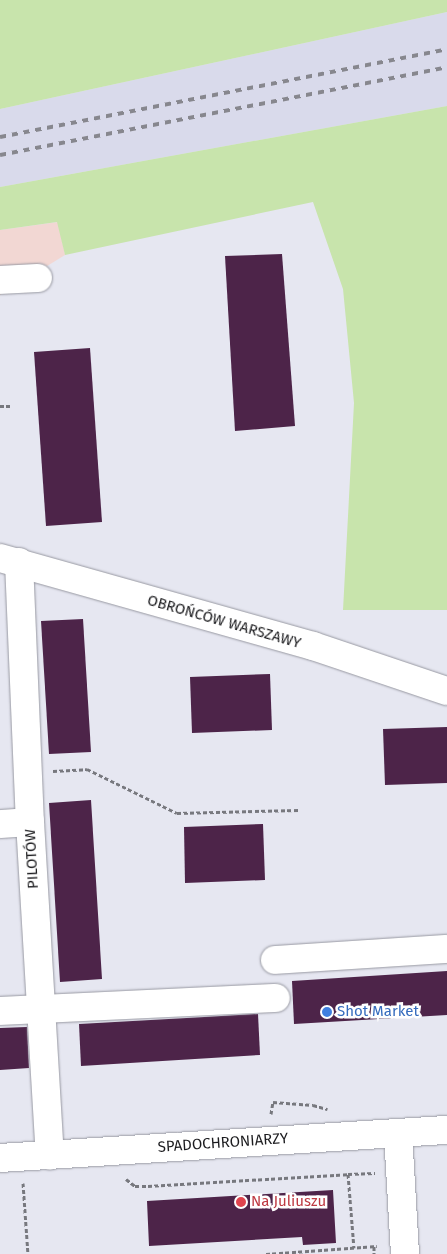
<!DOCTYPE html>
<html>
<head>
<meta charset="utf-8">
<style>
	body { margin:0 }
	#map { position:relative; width:447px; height:1254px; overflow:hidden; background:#e6e7f1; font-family:"Fira Sans",sans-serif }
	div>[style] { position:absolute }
	.built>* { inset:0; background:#d9daeb }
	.industrial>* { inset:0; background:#f2d7d3 }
	.green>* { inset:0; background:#c8e4ac }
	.building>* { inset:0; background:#4d2449 }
	.path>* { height:3px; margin-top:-1.5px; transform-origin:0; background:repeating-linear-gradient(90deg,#77787e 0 4px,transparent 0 6.5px) }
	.roads { filter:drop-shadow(0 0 1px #9899a2) drop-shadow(0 0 1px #9899a2) }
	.minor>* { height:28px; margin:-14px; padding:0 14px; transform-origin:14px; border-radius:14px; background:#fff }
	.rail>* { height:4px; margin-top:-2px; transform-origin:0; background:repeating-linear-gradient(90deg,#87878e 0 6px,transparent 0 12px) }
	.dots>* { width:14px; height:14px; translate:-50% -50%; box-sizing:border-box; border:2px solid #fff; border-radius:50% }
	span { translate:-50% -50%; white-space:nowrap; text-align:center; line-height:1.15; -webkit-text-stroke:5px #fff; paint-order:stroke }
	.street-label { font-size:15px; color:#1c1c1f }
	.shop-label { font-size:15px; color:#366cbe }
	.left { translate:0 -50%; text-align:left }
	.health-label { font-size:15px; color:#be3a42 }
</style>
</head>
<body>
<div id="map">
	<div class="built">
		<i style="clip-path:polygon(447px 12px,447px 106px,0 187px,0 109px)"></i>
	</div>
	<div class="industrial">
		<i style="clip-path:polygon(58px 222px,65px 255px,0 295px,0 230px)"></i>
	</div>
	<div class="green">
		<i style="clip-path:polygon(0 0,447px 0,447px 12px,0 109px)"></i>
		<i style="clip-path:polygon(447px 106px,447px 610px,343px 610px,354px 403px,343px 289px,313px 202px,65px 255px,57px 222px,0 230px,0 187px)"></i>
	</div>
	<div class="building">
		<i style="clip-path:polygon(282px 254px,295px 426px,235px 431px,225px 256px)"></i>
		<i style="clip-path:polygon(90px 348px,102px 522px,46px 526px,34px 352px)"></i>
		<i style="clip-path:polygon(83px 619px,91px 752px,49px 754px,41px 621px)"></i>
		<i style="clip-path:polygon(270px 674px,272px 730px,192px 733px,190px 677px)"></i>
		<i style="clip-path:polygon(447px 727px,447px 783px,385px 785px,383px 729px)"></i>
		<i style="clip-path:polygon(91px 800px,102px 979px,60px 982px,49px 803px)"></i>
		<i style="clip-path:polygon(263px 824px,265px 880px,185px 883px,184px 827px)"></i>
		<i style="clip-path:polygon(447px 971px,447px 1015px,294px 1024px,292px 981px)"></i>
		<i style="clip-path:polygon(258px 1014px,260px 1055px,81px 1066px,79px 1024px)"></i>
		<i style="clip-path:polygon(27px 1027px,29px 1068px,0 1070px,0 1028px)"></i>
		<i style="clip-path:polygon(333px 1190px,336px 1243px,303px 1245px,302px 1237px,149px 1246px,147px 1201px)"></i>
	</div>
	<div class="path">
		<i style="left:0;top:406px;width:10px"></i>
		<i style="left:53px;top:771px;width:34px;rotate:-3deg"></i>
		<i style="left:87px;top:769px;width:100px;rotate:26.1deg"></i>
		<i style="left:177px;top:813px;width:122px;rotate:-1.4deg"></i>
		<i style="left:271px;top:1114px;width:12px;rotate:-81deg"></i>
		<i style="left:273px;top:1102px;width:40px;rotate:4.3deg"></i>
		<i style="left:313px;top:1105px;width:15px;rotate:16deg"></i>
		<i style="left:348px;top:1174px;width:27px;rotate:-2deg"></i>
		<i style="left:126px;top:1179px;width:11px;rotate:38deg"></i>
		<i style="left:135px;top:1186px;width:13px"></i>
		<i style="left:148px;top:1186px;width:200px;rotate:-3.4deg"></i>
		<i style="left:348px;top:1174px;width:74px;rotate:85.4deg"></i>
		<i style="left:23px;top:1183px;width:71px;rotate:86deg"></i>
		<i style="left:374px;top:1246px;width:8px;rotate:90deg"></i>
		<i style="left:266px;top:1254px;width:111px;rotate:-4.1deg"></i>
	</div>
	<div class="roads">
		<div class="minor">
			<i style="left:0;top:280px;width:38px;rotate:-3deg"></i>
			<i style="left:0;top:558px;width:325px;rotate:15.7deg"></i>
			<i style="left:313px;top:646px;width:141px;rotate:18.6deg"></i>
			<i style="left:19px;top:562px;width:260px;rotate:87.6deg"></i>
			<i style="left:30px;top:822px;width:334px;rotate:86.6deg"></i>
			<i style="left:0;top:824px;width:30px;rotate:-4deg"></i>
			<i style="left:275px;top:960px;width:172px;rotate:-3.7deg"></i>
			<i style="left:0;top:1011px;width:276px;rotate:-2.7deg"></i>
			<i style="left:398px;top:1133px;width:121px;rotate:86.7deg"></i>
			<i style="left:0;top:1158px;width:448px;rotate:-3.6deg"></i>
		</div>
	</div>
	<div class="rail">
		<i style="left:0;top:137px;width:456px;rotate:-11.1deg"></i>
		<i style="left:0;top:155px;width:456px;rotate:-11.1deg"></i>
	</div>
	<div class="dots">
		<i style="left:327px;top:1012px;background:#3f7fe0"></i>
		<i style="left:241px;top:1202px;background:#e0444e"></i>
	</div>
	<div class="street-label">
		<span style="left:224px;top:622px;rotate:16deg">OBROŃCÓW WARSZAWY</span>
		<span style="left:32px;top:859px;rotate:-93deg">PILOTÓW</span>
		<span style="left:223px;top:1143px;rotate:-4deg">SPADOCHRONIARZY</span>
	</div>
	<div class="shop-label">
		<span class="left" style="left:337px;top:1012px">Shot Market</span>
	</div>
	<div class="health-label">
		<span class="left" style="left:251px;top:1202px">Na Juliuszu</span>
	</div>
</div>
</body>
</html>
